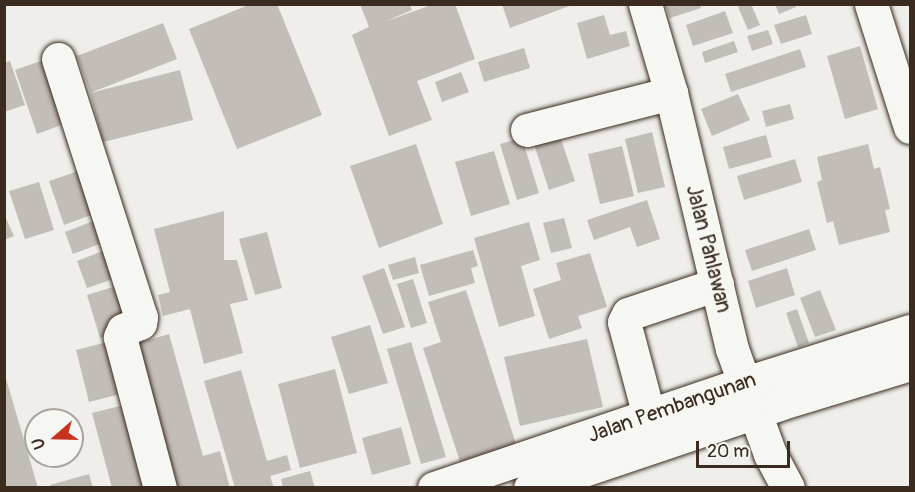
<!DOCTYPE html>
<html>
<head>
<meta charset="utf-8">
<style>
	body { margin:0 }
	#map { position:relative; width:915px; height:492px; overflow:hidden; background:#efeeea; font-family:Pangolin,sans-serif }
	div>[style] { position:absolute }
	.building>* { inset:0; background:#c2bdb7 }
	.roads { filter:drop-shadow(0 0 2px #3b2a1e) drop-shadow(0 0 2px #3b2a1e) }
	.minor>* { height:33px; margin:-16.5px; padding:0 16.5px; transform-origin:16.5px; border-radius:16.5px; background:#f6f6f2 }
	.major>* { height:33px; margin:-16.5px; padding:0 16.5px; transform-origin:16.5px; border-radius:16.5px; background:#f6f6f2 }
	span { translate:-50% -50%; white-space:nowrap; text-align:center; line-height:1.15; -webkit-text-stroke:4.5px #f6f6f2; paint-order:stroke }
	.street-label { font-size:21px; color:#3b2a1e }
	.frame { position:absolute; inset:0; border:6px solid #3b2a1e; pointer-events:none }
	.north { position:absolute; left:24px; top:408px; width:60px; height:60px; box-sizing:border-box; background:#f6f6f2; border:2px solid #aba49d; border-radius:50%; rotate:250deg; font-size:16px; font-weight:700; line-height:24px; text-align:center; color:#3b2a1e }
	.north::after { content:''; display:block; margin:auto; width:21px; height:27px; background:#c8321e; clip-path:polygon(50% 0,100% 100%,50% 72%,0 100%) }
	.scale { position:absolute; left:696px; top:441px; width:94px; height:27px; box-sizing:border-box; border:3px solid #3b2a1e; border-top:0; padding-left:8px; font-size:18px; line-height:21px; white-space:nowrap; color:#3b2a1e; -webkit-text-stroke:4px #f6f6f2; paint-order:stroke }
</style>
</head>
<body>
<div id="map">
	<div class="building">
		<i style="clip-path:polygon(251px 4px,277px 4px,322px 115px,237px 149px,189px 29px)"></i>
		<i style="clip-path:polygon(360px 4px,410px 4px,412px 10px,384px 22px,434px 4px,455px 4px,475px 59px,417px 81px,432px 120px,389px 136px,352px 35px,369px 27px)"></i>
		<i style="clip-path:polygon(502px 4px,572px 4px,572px 5px,510px 28px)"></i>
		<i style="clip-path:polygon(665px 4px,700px 4px,701px 8px,670px 18px)"></i>
		<i style="clip-path:polygon(744px 4px,751px 4px,760px 25px,748px 30px,738px 7px)"></i>
		<i style="clip-path:polygon(775px 4px,795px 4px,796px 7px,779px 14px)"></i>
		<i style="clip-path:polygon(725px 11px,733px 33px,693px 46px,686px 25px)"></i>
		<i style="clip-path:polygon(604px 15px,610px 35px,626px 31px,630px 46px,587px 59px,577px 23px)"></i>
		<i style="clip-path:polygon(806px 15px,812px 34px,781px 44px,774px 25px)"></i>
		<i style="clip-path:polygon(163px 23px,177px 59px,90px 93px,77px 56px)"></i>
		<i style="clip-path:polygon(768px 30px,773px 44px,752px 51px,747px 36px)"></i>
		<i style="clip-path:polygon(734px 41px,738px 52px,705px 63px,702px 52px)"></i>
		<i style="clip-path:polygon(860px 46px,878px 109px,845px 119px,827px 56px)"></i>
		<i style="clip-path:polygon(524px 48px,530px 68px,484px 82px,478px 62px)"></i>
		<i style="clip-path:polygon(800px 49px,806px 67px,731px 92px,725px 74px)"></i>
		<i style="clip-path:polygon(52px 57px,75px 120px,37px 134px,15px 70px)"></i>
		<i style="clip-path:polygon(10px 61px,25px 105px,4px 112px,4px 63px)"></i>
		<i style="clip-path:polygon(180px 70px,193px 120px,103px 142px,90px 93px)"></i>
		<i style="clip-path:polygon(461px 72px,469px 92px,442px 102px,435px 82px)"></i>
		<i style="clip-path:polygon(738px 94px,750px 120px,712px 136px,701px 109px)"></i>
		<i style="clip-path:polygon(790px 104px,794px 119px,766px 127px,762px 111px)"></i>
		<i style="clip-path:polygon(652px 132px,665px 187px,638px 193px,625px 139px)"></i>
		<i style="clip-path:polygon(559px 133px,575px 181px,549px 190px,533px 141px)"></i>
		<i style="clip-path:polygon(766px 135px,772px 157px,729px 169px,723px 147px)"></i>
		<i style="clip-path:polygon(522px 138px,539px 193px,517px 200px,500px 144px)"></i>
		<i style="clip-path:polygon(416px 144px,443px 224px,379px 248px,350px 166px)"></i>
		<i style="clip-path:polygon(868px 144px,874px 169px,880px 167px,890px 209px,885px 210px,890px 232px,839px 245px,833px 221px,827px 223px,817px 182px,822px 180px,817px 157px)"></i>
		<i style="clip-path:polygon(622px 146px,634px 196px,600px 204px,588px 154px)"></i>
		<i style="clip-path:polygon(494px 151px,510px 204px,471px 216px,455px 162px)"></i>
		<i style="clip-path:polygon(795px 159px,802px 182px,744px 200px,737px 176px)"></i>
		<i style="clip-path:polygon(87px 168px,102px 211px,64px 225px,49px 181px)"></i>
		<i style="clip-path:polygon(39px 182px,54px 230px,25px 239px,9px 191px)"></i>
		<i style="clip-path:polygon(647px 200px,660px 239px,637px 247px,630px 227px,594px 240px,587px 220px)"></i>
		<i style="clip-path:polygon(224px 211px,224px 260px,237px 260px,248px 300px,230px 304px,243px 353px,204px 364px,190px 309px,163px 316px,158px 295px,170px 292px,154px 229px)"></i>
		<i style="clip-path:polygon(4px 214px,14px 236px,4px 240px)"></i>
		<i style="clip-path:polygon(101px 218px,110px 240px,73px 254px,65px 232px)"></i>
		<i style="clip-path:polygon(564px 218px,572px 248px,551px 253px,543px 223px)"></i>
		<i style="clip-path:polygon(529px 222px,540px 260px,521px 266px,535px 316px,499px 327px,474px 238px)"></i>
		<i style="clip-path:polygon(809px 229px,816px 250px,752px 271px,745px 250px)"></i>
		<i style="clip-path:polygon(267px 232px,282px 288px,255px 295px,239px 239px)"></i>
		<i style="clip-path:polygon(473px 250px,478px 266px,471px 268px,475px 283px,429px 296px,420px 265px)"></i>
		<i style="clip-path:polygon(103px 251px,113px 279px,87px 288px,77px 261px)"></i>
		<i style="clip-path:polygon(590px 253px,607px 307px,578px 316px,582px 328px,549px 339px,533px 289px,561px 280px,556px 263px)"></i>
		<i style="clip-path:polygon(415px 257px,419px 273px,393px 280px,388px 265px)"></i>
		<i style="clip-path:polygon(384px 268px,405px 327px,383px 334px,362px 276px)"></i>
		<i style="clip-path:polygon(787px 268px,795px 295px,756px 308px,748px 281px)"></i>
		<i style="clip-path:polygon(413px 279px,427px 323px,411px 328px,397px 284px)"></i>
		<i style="clip-path:polygon(126px 283px,136px 314px,119px 332px,100px 338px,87px 295px)"></i>
		<i style="clip-path:polygon(466px 290px,516px 444px,460px 462px,423px 348px,441px 342px,428px 302px)"></i>
		<i style="clip-path:polygon(820px 290px,836px 330px,815px 337px,800px 298px)"></i>
		<i style="clip-path:polygon(797px 309px,809px 343px,798px 347px,786px 313px)"></i>
		<i style="clip-path:polygon(370px 325px,388px 383px,349px 394px,331px 337px)"></i>
		<i style="clip-path:polygon(169px 334px,203px 456px,220px 451px,230px 488px,171px 488px,131px 345px)"></i>
		<i style="clip-path:polygon(119px 339px,132px 391px,89px 402px,76px 350px)"></i>
		<i style="clip-path:polygon(587px 339px,603px 407px,520px 426px,504px 357px)"></i>
		<i style="clip-path:polygon(411px 342px,446px 457px,421px 464px,387px 349px)"></i>
		<i style="clip-path:polygon(335px 369px,357px 453px,300px 468px,278px 384px)"></i>
		<i style="clip-path:polygon(241px 370px,267px 461px,287px 455px,291px 470px,270px 476px,274px 488px,235px 488px,204px 381px)"></i>
		<i style="clip-path:polygon(4px 375px,5px 375px,38px 488px,4px 488px)"></i>
		<i style="clip-path:polygon(136px 402px,159px 488px,112px 488px,92px 413px)"></i>
		<i style="clip-path:polygon(401px 427px,411px 464px,372px 475px,362px 438px)"></i>
		<i style="clip-path:polygon(310px 471px,315px 488px,283px 488px,281px 479px)"></i>
		<i style="clip-path:polygon(89px 474px,93px 488px,51px 488px,50px 485px)"></i>
	</div>
	<div class="roads">
		<div class="minor">
			<i style="left:871px;top:4px;width:129px;rotate:72.4deg"></i>
			<i style="left:58px;top:59px;width:271px;rotate:72.2deg"></i>
			<i style="left:141px;top:317px;width:6px;rotate:99deg"></i>
			<i style="left:140px;top:323px;width:18px;rotate:158deg"></i>
			<i style="left:123px;top:330px;width:8px;rotate:113deg"></i>
			<i style="left:120px;top:337px;width:156px;rotate:75.2deg"></i>
			<i style="left:527px;top:130px;width:149px;rotate:-14.4deg"></i>
			<i style="left:649px;top:416px;width:97px;rotate:-104.9deg"></i>
			<i style="left:624px;top:322px;width:9px;rotate:-63deg"></i>
			<i style="left:628px;top:314px;width:94px;rotate:-18.6deg"></i>
		</div>
		<div class="major">
			<i style="left:645px;top:4px;width:93px;rotate:73.7deg"></i>
			<i style="left:671px;top:93px;width:263px;rotate:76.6deg"></i>
			<i style="left:732px;top:349px;width:112px;rotate:70.1deg"></i>
			<i style="left:770px;top:454px;width:38px;rotate:62deg"></i>
			<i style="left:434px;top:488px;width:328px;rotate:-18.7deg"></i>
			<i style="left:745px;top:383px;width:173px;rotate:-17.5deg"></i>
			<i style="left:530px;top:488px;width:263px;rotate:-18.6deg"></i>
			<i style="left:779px;top:404px;width:137px;rotate:-17deg"></i>
		</div>
	</div>
	<div class="street-label">
		<span style="left:708px;top:249px;rotate:76deg">Jalan Pahlawan</span>
		<span style="left:672px;top:408px;rotate:-19deg">Jalan Pembangunan</span>
	</div>
	<div class="frame"></div>
	<div class="north">U</div>
	<div class="scale">20 m</div>
</div>
</body>
</html>
